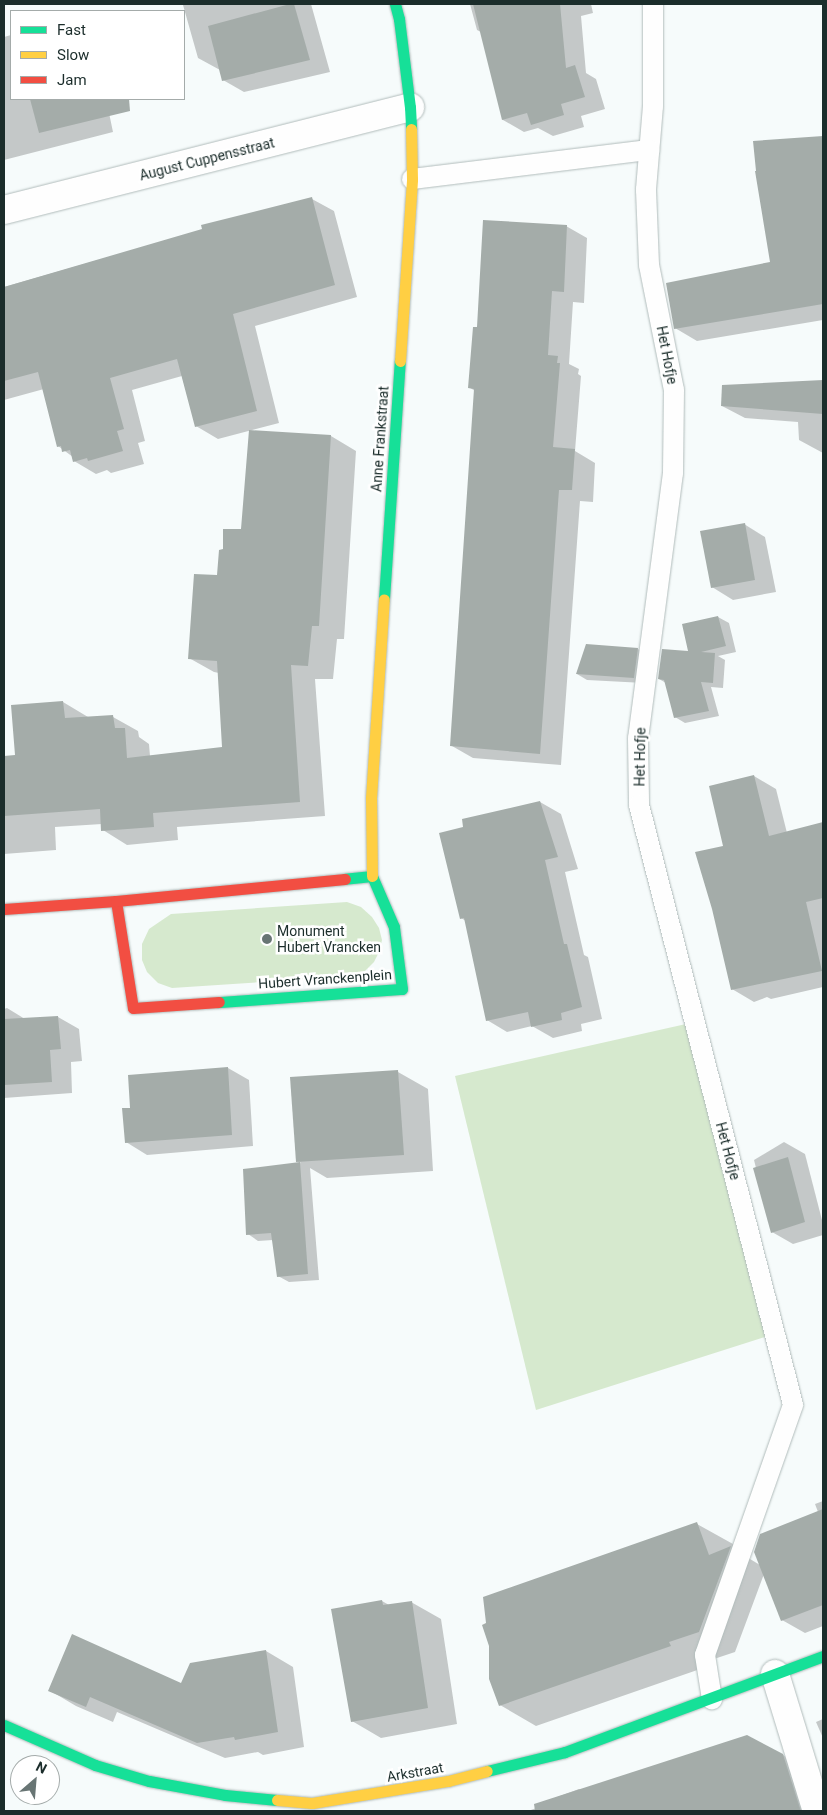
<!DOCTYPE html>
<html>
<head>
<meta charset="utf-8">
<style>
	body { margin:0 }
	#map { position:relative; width:827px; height:1815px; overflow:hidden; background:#f6fbfb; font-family:Roboto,sans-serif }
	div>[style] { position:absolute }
	.green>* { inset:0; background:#d6e9ce }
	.shadow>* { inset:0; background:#0003 }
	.building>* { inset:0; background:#a4aca9 }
	.roads { filter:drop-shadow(0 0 1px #b1bcbb) drop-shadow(0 0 1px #b1bcbb) }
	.lane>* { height:20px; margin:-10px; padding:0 10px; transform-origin:10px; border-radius:10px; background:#fefefe }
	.street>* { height:28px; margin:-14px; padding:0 14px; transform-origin:14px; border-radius:14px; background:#fefefe }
	.fast>* { height:11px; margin:-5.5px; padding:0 5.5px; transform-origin:5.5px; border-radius:5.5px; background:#16e098 }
	.slow>* { height:11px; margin:-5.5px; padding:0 5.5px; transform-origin:5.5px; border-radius:5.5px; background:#ffcf43 }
	.jam>* { height:11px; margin:-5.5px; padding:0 5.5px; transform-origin:5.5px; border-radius:5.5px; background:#f24e42 }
	.dots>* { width:14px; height:14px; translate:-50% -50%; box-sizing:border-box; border:2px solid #fff; border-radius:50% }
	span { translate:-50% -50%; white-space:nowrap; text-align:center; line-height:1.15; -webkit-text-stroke:5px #fff; paint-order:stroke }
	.street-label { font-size:14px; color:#1b2d2b }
	.poi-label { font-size:14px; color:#1b2d2b }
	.left { translate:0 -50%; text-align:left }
	.frame { position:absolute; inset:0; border:5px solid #1b2d2b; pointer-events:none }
	.legend { position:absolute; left:10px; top:10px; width:175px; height:90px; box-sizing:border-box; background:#fff; border:1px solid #a4abaa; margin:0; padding:6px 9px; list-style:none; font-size:15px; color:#1b2d2b }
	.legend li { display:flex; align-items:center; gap:10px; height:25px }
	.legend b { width:25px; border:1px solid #a4abaa }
	.north { position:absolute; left:10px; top:1755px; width:50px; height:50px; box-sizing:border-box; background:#fff; border:1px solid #a4abaa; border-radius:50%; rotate:27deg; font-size:14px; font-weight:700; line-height:20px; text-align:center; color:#1b2d2b }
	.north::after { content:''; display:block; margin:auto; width:18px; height:22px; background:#687574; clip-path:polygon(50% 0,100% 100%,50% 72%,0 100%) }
</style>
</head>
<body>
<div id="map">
	<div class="green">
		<i style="clip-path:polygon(347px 902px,361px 907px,372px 917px,379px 928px,382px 940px,379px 952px,374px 962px,365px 971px,352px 976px,172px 988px,158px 983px,147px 972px,142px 960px,142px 944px,149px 929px,171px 914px)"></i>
		<i style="clip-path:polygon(686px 1024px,768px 1336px,536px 1410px,455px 1076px)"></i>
	</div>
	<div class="shadow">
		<i style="clip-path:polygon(188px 4px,311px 4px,330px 72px,244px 92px,223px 80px,220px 70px,198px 58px,183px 5px)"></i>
		<i style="clip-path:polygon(470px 4px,591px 4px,593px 13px,581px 16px,586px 73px,596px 79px,605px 109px,581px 116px,584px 127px,553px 136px,538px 128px,524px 132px,503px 120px,481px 32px,477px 30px)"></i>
		<i style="clip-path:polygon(11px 35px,11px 99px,111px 99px,113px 106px,108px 108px,113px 132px,4px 160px,4px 37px)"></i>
		<i style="clip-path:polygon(807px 139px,823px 139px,823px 320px,697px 341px,675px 328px,771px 263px)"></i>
		<i style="clip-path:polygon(312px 199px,334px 211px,357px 297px,255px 326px,279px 423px,218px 439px,196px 426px,182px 376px,132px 390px,145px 441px,138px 443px,144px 464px,111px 473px,107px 470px,96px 474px,74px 461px,73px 457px,58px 446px,44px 389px,4px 400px,4px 287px)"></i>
		<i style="clip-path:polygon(566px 226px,587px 238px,584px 303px,573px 302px,569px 364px,579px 369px,578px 374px,581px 376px,575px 451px,595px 463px,593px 502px,580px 501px,561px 765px,473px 758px,452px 746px,475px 391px,469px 387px,478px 329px)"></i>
		<i style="clip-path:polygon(823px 382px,823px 453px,799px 440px,798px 422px,745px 418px,722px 406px,723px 386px)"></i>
		<i style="clip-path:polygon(250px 431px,331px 436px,356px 451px,344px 639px,337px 639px,333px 679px,315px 679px,325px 816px,177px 827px,178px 840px,127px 845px,103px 830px,102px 824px,55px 827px,56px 850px,4px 854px,4px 757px,16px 756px,63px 702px,88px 717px,113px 717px,138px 731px,139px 737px,149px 744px,150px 756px,223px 748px,219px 673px,214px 672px,189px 658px,218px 577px,224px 550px,242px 531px)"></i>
		<i style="clip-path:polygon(744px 524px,765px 537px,776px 592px,733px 600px,712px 587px)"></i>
		<i style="clip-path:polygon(718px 617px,729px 623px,736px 652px,718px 656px,725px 660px,723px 688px,711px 687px,719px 716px,685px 723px,675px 717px,666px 683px,659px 679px,689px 653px)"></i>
		<i style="clip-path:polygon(638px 649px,648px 655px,644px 683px,587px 680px,577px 674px)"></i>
		<i style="clip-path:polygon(754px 776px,776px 789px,787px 833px,823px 823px,823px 987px,771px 999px,767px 997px,754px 1002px,732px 989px,724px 847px)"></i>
		<i style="clip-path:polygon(540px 802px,561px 814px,578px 869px,565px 872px,584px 955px,588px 957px,602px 1019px,581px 1024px,582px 1031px,553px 1038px,532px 1026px,507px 1032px,487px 1020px,466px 921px,461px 918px,464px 828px)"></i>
		<i style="clip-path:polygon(7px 1008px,25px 1019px,58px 1017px,79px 1029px,82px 1061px,71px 1062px,72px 1093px,4px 1098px,4px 1009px)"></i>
		<i style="clip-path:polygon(228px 1068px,249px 1080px,253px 1146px,147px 1155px,126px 1142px,131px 1109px)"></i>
		<i style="clip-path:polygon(398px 1072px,428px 1089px,433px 1171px,327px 1178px,310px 1168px,319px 1280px,289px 1282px,278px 1276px,273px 1240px,258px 1241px,248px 1234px,244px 1170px,301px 1163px,297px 1161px,292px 1078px)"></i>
		<i style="clip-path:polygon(784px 1142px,805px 1154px,823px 1224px,823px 1235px,793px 1244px,772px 1232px,754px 1160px)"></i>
		<i style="clip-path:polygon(823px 1501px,823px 1626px,805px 1633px,782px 1620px,764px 1574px,735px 1652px,705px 1662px,706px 1667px,536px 1726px,500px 1705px,697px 1524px,733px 1544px,735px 1550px,760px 1565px,818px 1512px,815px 1504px)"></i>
		<i style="clip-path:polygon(382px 1601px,389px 1605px,411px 1602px,441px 1619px,457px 1724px,381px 1738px,352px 1721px)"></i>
		<i style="clip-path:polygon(266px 1651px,293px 1667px,304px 1747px,263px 1755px,258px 1752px,225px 1758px,117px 1712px,113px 1722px,76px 1706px,49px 1690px,182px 1685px)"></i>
		<i style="clip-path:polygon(823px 1719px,823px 1738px,816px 1722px)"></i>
		<i style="clip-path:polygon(783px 1755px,823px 1779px,823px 1811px,528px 1811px,542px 1806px,541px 1803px,579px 1789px,582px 1790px)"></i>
	</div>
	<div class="building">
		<i style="clip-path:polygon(290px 4px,294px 4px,310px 60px,222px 81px,208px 26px)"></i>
		<i style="clip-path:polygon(473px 4px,560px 4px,566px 68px,575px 65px,585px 97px,561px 104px,564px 115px,531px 125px,527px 113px,502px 120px)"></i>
		<i style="clip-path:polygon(30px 99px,129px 99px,130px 111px,39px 133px)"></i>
		<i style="clip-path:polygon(823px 136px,823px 304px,674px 329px,666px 283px,770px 262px,755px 171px,756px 171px,753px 141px)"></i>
		<i style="clip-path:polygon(312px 197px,335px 285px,233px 314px,257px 411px,195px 427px,177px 359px,110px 378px,124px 429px,117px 431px,123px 451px,88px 461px,87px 458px,73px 462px,70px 450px,62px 452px,61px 446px,57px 447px,38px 372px,4px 381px,4px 287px,202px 229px,201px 225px)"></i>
		<i style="clip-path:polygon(483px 220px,567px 225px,564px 292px,552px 291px,548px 355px,558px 356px,557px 363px,560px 363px,553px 447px,575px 449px,572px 490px,559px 490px,540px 754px,450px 746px,474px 389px,468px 388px,473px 327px,477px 327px)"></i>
		<i style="clip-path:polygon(823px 380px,823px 414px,721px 406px,722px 385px)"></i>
		<i style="clip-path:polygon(249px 430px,331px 435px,319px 626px,312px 626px,308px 666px,291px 665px,300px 802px,153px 813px,154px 827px,101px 831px,100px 809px,4px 816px,4px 756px,15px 755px,11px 705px,63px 701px,65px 718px,113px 715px,115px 728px,125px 728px,127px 758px,222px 747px,217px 661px,188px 659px,194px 574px,217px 575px,219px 550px,223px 549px,223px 529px,241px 529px)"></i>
		<i style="clip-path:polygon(745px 523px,755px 580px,711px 588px,700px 531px)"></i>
		<i style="clip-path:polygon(718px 616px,726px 646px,701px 652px,715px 653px,713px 683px,701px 682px,709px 711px,674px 718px,664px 680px,658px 679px,662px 649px,688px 651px,682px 624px)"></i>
		<i style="clip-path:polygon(586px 644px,638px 648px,634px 678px,576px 674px)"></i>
		<i style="clip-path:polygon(754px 775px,769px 836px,823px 822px,823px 898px,806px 902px,822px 971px,731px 990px,712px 909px,695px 852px,723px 846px,709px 786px)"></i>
		<i style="clip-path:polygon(540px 801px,558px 857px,545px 860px,564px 944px,567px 944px,582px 1007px,561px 1013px,562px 1020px,531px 1027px,528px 1012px,486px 1021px,464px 918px,460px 919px,439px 833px,463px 827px,462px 819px)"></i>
		<i style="clip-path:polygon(58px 1016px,61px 1049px,50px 1050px,52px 1082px,4px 1085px,4px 1019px)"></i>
		<i style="clip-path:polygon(228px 1067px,232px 1135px,125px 1143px,122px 1108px,130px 1108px,128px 1075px)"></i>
		<i style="clip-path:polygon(398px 1070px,404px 1155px,296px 1162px,290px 1077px)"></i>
		<i style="clip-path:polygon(788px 1157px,805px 1222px,771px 1233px,753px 1168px)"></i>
		<i style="clip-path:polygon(300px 1162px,308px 1274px,277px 1277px,271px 1233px,246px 1235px,243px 1169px)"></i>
		<i style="clip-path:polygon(823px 1509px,823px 1605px,781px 1621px,754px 1552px,760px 1534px)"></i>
		<i style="clip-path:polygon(697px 1522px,709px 1555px,731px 1546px,699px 1632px,669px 1642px,671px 1646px,499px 1706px,489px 1679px,489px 1646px,482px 1625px,486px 1623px,483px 1597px)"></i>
		<i style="clip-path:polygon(382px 1600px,383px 1605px,412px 1601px,428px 1708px,351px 1722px,331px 1609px)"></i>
		<i style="clip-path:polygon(72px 1634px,181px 1683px,190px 1663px,266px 1650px,278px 1732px,235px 1740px,234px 1737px,197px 1743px,90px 1697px,86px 1707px,48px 1691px)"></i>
		<i style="clip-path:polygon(747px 1735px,783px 1754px,801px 1811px,535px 1811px,534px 1804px)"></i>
	</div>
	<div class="roads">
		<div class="lane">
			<i style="left:653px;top:4px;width:102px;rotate:90deg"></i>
			<i style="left:653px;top:106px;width:84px;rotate:94.8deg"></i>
			<i style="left:646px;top:190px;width:75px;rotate:87.7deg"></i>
			<i style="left:649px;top:265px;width:127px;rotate:78.7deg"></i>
			<i style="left:674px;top:390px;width:83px;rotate:90.7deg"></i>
			<i style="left:673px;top:473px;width:267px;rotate:97.5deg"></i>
			<i style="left:638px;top:738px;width:67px;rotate:89.1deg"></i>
			<i style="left:639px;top:805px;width:619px;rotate:75.6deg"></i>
			<i style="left:793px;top:1405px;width:265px;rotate:109.4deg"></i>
			<i style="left:705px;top:1655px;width:45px;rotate:81deg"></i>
			<i style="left:412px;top:179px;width:239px;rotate:-7deg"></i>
		</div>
		<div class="street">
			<i style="left:4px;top:210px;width:419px;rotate:-14.2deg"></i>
			<i style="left:775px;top:1674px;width:143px;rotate:73deg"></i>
		</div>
		<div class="fast">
			<i style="left:395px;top:4px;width:16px;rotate:75deg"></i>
			<i style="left:399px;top:19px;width:89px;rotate:82.9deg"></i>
			<i style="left:410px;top:107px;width:22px;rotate:87deg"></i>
			<i style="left:384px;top:599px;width:239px;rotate:-86.2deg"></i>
			<i style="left:219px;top:1002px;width:183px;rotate:-4.1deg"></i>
			<i style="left:402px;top:989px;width:63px;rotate:-97.4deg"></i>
			<i style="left:394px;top:927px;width:56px;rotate:-113.3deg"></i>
			<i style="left:372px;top:876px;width:27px;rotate:174deg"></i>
			<i style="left:4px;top:1725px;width:99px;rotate:23.7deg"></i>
			<i style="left:95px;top:1765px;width:56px;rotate:16.5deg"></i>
			<i style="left:149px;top:1781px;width:77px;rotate:10.4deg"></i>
			<i style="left:225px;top:1795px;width:52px;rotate:5.5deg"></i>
			<i style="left:487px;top:1771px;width:80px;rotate:-13.7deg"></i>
			<i style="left:565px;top:1752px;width:275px;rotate:-20.4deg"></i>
		</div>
		<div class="slow">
			<i style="left:400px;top:361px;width:182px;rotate:-86.2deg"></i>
			<i style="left:412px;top:179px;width:50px;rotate:-91.1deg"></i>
			<i style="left:372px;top:876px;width:78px;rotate:-90.7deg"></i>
			<i style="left:371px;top:798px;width:199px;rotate:-86.3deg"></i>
			<i style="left:277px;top:1800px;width:35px;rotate:5deg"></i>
			<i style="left:312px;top:1803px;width:138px;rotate:-9.2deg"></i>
			<i style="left:448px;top:1781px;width:40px;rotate:-14.4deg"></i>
		</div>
		<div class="jam">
			<i style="left:116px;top:901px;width:108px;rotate:81deg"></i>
			<i style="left:133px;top:1008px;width:86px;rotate:-4deg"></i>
			<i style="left:4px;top:909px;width:112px;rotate:-4.1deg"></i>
			<i style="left:116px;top:901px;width:230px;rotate:-5.5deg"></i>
		</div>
	</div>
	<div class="dots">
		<i style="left:267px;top:939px;background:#687574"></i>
	</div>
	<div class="street-label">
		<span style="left:207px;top:159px;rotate:-14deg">August Cuppensstraat</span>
		<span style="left:667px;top:355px;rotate:79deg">Het Hofje</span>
		<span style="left:380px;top:439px;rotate:-86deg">Anne Frankstraat</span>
		<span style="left:640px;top:757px;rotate:-89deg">Het Hofje</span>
		<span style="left:325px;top:979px;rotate:-4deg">Hubert Vranckenplein</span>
		<span style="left:728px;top:1151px;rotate:75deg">Het Hofje</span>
		<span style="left:415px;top:1772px;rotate:-10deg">Arkstraat</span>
	</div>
	<div class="poi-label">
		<span class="left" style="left:277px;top:939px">Monument<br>Hubert Vrancken</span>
	</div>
	<div class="frame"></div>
	<ul class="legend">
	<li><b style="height:6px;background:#16e098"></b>Fast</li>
	<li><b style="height:6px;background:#ffcf43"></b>Slow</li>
	<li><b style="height:6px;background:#f24e42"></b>Jam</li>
	</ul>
	<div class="north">N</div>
</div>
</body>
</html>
